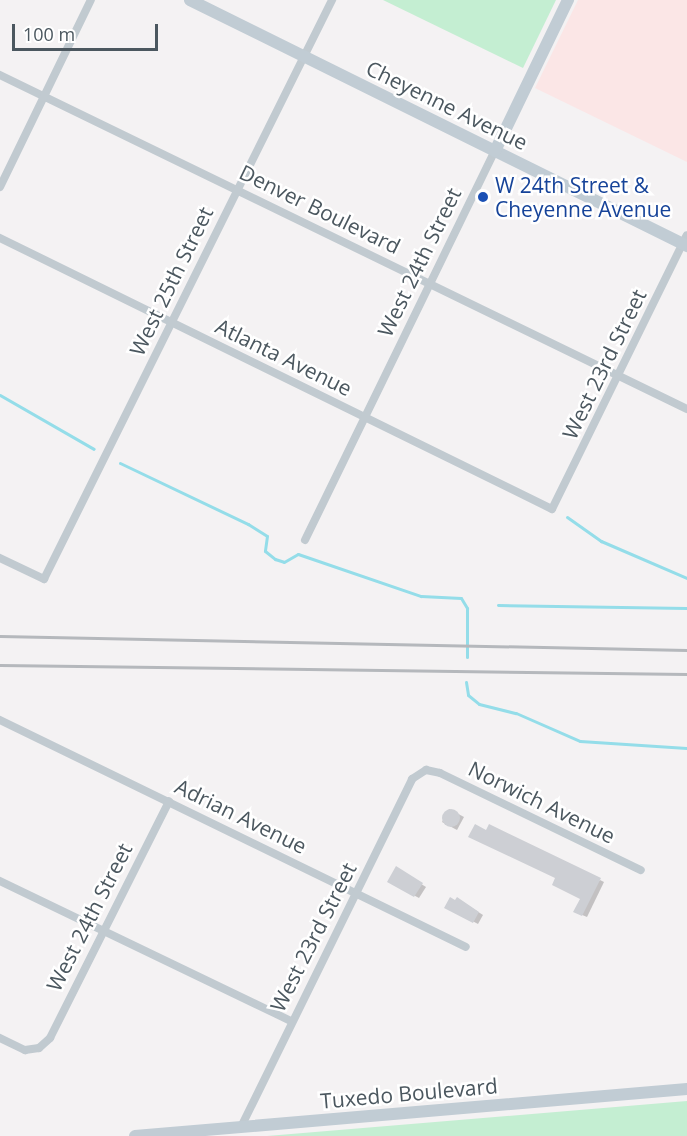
<!DOCTYPE html>
<html>
<head>
<meta charset="utf-8">
<style>
	body { margin:0 }
	#map { position:relative; width:687px; height:1136px; overflow:hidden; background:#f4f2f3; font-family:"Open Sans",sans-serif }
	div>[style] { position:absolute }
	.medical>* { inset:0; background:#fbe6e6 }
	.green>* { inset:0; background:#c4eed2 }
	.shadow>* { inset:0; background:#0003 }
	.stream>* { height:3px; margin:-1.5px; padding:0 1.5px; transform-origin:1.5px; border-radius:1.5px; background:#94dde9 }
	.building>* { inset:0; background:#cdcfd4 }
	.round { border-radius:50% }
	.street>* { height:8px; margin:-4px; padding:0 4px; transform-origin:4px; border-radius:4px; background:#c1cad0 }
	.secondary>* { height:12px; margin:-6px; padding:0 6px; transform-origin:6px; border-radius:6px; background:#c1ccd4 }
	.rail>* { height:3px; margin:-1.5px; padding:0 1.5px; transform-origin:1.5px; border-radius:1.5px; background:#b5b8bc }
	.dots>* { width:16px; height:16px; translate:-50% -50%; box-sizing:border-box; border:3px solid #fff; border-radius:50% }
	span { translate:-50% -50%; white-space:nowrap; text-align:center; line-height:1.15; -webkit-text-stroke:5px #fff; paint-order:stroke }
	.street-label { font-size:21px; color:#4b575f }
	.transit-label { font-size:21px; color:#164399 }
	.left { translate:0 -50%; text-align:left }
	.scale { position:absolute; left:12px; top:24px; width:146px; height:27px; box-sizing:border-box; border:3px solid #4b575f; border-top:0; padding-left:8px; font-size:18px; line-height:21px; white-space:nowrap; color:#4b575f; -webkit-text-stroke:4px #fff; paint-order:stroke }
</style>
</head>
<body>
<div id="map">
	<div class="medical">
		<i style="clip-path:polygon(578px 0,687px 0,687px 162px,535px 88px)"></i>
	</div>
	<div class="green">
		<i style="clip-path:polygon(383px 0,556px 0,523px 68px)"></i>
		<i style="clip-path:polygon(687px 1101px,687px 1136px,267px 1136px)"></i>
	</div>
	<div class="shadow">
		<i style="clip-path:polygon(449px 809px,464px 817px,457px 830px,442px 822px)"></i>
		<i style="clip-path:polygon(396px 868px,426px 887px,419px 898px,389px 882px)"></i>
		<i style="clip-path:polygon(600px 880px,604px 882px,587px 917px,575px 912px,582px 898px)"></i>
		<i style="clip-path:polygon(458px 899px,483px 915px,478px 924px,446px 907px)"></i>
	</div>
	<div class="stream">
		<i style="left:0;top:395px;width:108px;rotate:29.9deg"></i>
		<i style="left:120px;top:463px;width:142px;rotate:25.5deg"></i>
		<i style="left:248px;top:524px;width:22px;rotate:32deg"></i>
		<i style="left:267px;top:536px;width:15px;rotate:98deg"></i>
		<i style="left:265px;top:551px;width:13px;rotate:39deg"></i>
		<i style="left:275px;top:559px;width:9px;rotate:18deg"></i>
		<i style="left:284px;top:562px;width:16px;rotate:-30deg"></i>
		<i style="left:298px;top:554px;width:130px;rotate:18.9deg"></i>
		<i style="left:421px;top:596px;width:40px;rotate:2.9deg"></i>
		<i style="left:461px;top:598px;width:12px;rotate:59deg"></i>
		<i style="left:467px;top:608px;width:49px;rotate:90deg"></i>
		<i style="left:567px;top:517px;width:42px;rotate:35.2deg"></i>
		<i style="left:601px;top:541px;width:94px;rotate:23.3deg"></i>
		<i style="left:498px;top:605px;width:189px;rotate:0.9deg"></i>
		<i style="left:466px;top:682px;width:13px;rotate:81deg"></i>
		<i style="left:468px;top:695px;width:14px;rotate:39deg"></i>
		<i style="left:479px;top:704px;width:38px;rotate:14deg"></i>
		<i style="left:516px;top:713px;width:70px;rotate:23.6deg"></i>
		<i style="left:580px;top:741px;width:107px;rotate:3.7deg"></i>
	</div>
	<div class="building">
		<i class="round" style="left:442px;top:809px;width:18px;height:18px"></i>
		<i style="clip-path:polygon(475px 824px,486px 830px,489px 824px,601px 878px,582px 916px,573px 912px,580px 899px,552px 885px,555px 878px,468px 837px)"></i>
		<i style="clip-path:polygon(396px 866px,423px 883px,414px 897px,387px 882px)"></i>
		<i style="clip-path:polygon(450px 897px,455px 900px,457px 897px,479px 912px,473px 923px,444px 908px)"></i>
	</div>
	<div class="street">
		<i style="left:0;top:75px;width:764px;rotate:25.93deg"></i>
		<i style="left:0;top:187px;width:208px;rotate:-64.1deg"></i>
		<i style="left:0;top:238px;width:615px;rotate:26.15deg"></i>
		<i style="left:552px;top:509px;width:305px;rotate:-63.8deg"></i>
		<i style="left:305px;top:540px;width:433px;rotate:-64deg"></i>
		<i style="left:0;top:558px;width:49px;rotate:25.5deg"></i>
		<i style="left:44px;top:579px;width:647px;rotate:-63.55deg"></i>
		<i style="left:0;top:720px;width:518px;rotate:25.97deg"></i>
		<i style="left:0;top:881px;width:323px;rotate:25.7deg"></i>
		<i style="left:0;top:1038px;width:28px;rotate:26deg"></i>
		<i style="left:25px;top:1050px;width:14px;rotate:-8deg"></i>
		<i style="left:39px;top:1048px;width:15px;rotate:-42deg"></i>
		<i style="left:50px;top:1038px;width:265px;rotate:-63.3deg"></i>
		<i style="left:241px;top:1127px;width:388px;rotate:-63.8deg"></i>
		<i style="left:412px;top:779px;width:17px;rotate:-33deg"></i>
		<i style="left:426px;top:770px;width:14px;rotate:12deg"></i>
		<i style="left:440px;top:773px;width:223px;rotate:25.8deg"></i>
	</div>
	<div class="secondary">
		<i style="left:190px;top:0;width:555px;rotate:26.33deg"></i>
		<i style="left:495px;top:151px;width:168px;rotate:-64.2deg"></i>
		<i style="left:135px;top:1136px;width:554px;rotate:-4.87deg"></i>
	</div>
	<div class="rail">
		<i style="left:0;top:636px;width:687px;rotate:1.17deg"></i>
		<i style="left:0;top:665px;width:687px;rotate:0.75deg"></i>
	</div>
	<div class="dots">
		<i style="left:483px;top:197px;background:#1a4fb4"></i>
	</div>
	<div class="street-label">
		<span style="left:447px;top:105px;rotate:26deg">Cheyenne Avenue</span>
		<span style="left:320px;top:209px;rotate:26deg">Denver Boulevard</span>
		<span style="left:419px;top:262px;rotate:-64deg">West 24th Street</span>
		<span style="left:171px;top:281px;rotate:-64deg">West 25th Street</span>
		<span style="left:284px;top:357px;rotate:26deg">Atlanta Avenue</span>
		<span style="left:604px;top:364px;rotate:-64deg">West 23rd Street</span>
		<span style="left:542px;top:802px;rotate:26deg">Norwich Avenue</span>
		<span style="left:241px;top:816px;rotate:26deg">Adrian Avenue</span>
		<span style="left:89px;top:917px;rotate:-63deg">West 24th Street</span>
		<span style="left:313px;top:937px;rotate:-63deg">West 23rd Street</span>
		<span style="left:409px;top:1093px;rotate:-5deg">Tuxedo Boulevard</span>
	</div>
	<div class="transit-label">
		<span class="left" style="left:495px;top:197px">W 24th Street &amp;<br>Cheyenne Avenue</span>
	</div>
	<div class="scale">100 m</div>
</div>
</body>
</html>
